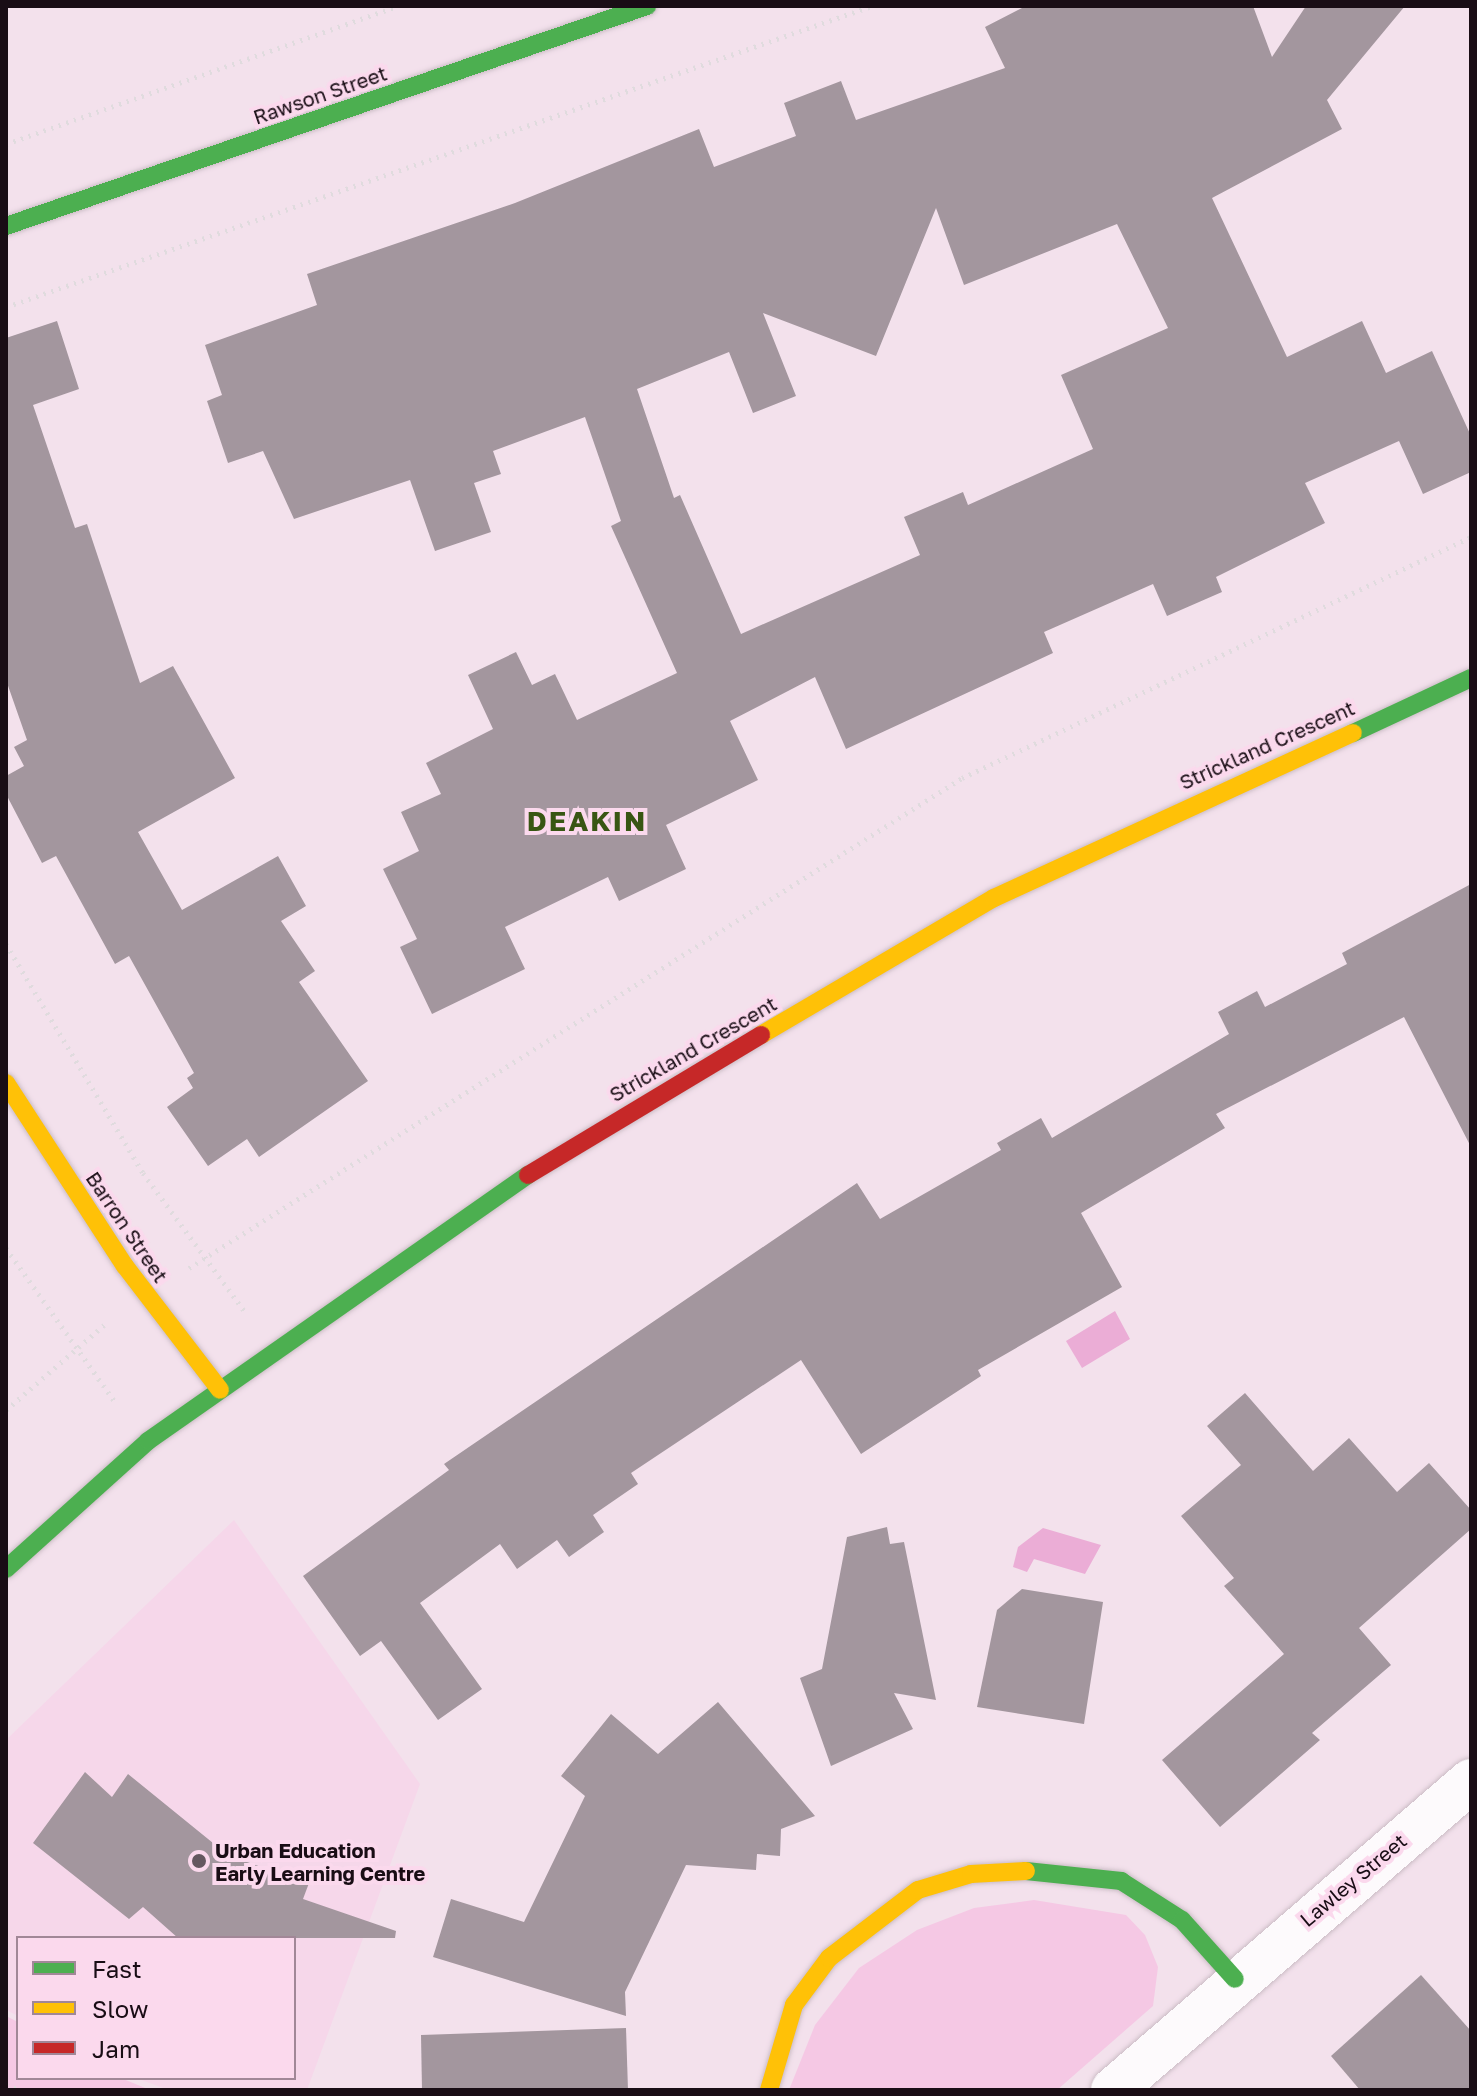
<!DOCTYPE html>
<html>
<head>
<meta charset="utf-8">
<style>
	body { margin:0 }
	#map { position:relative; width:1477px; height:2096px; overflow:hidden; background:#f3e1ec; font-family:"Golos Text",sans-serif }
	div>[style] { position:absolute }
	.built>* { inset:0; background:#f6d7ea }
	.green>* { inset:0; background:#f5c8e4 }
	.water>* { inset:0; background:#ebadd6 }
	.building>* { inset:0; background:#a3969e }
	.path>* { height:5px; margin-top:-2.5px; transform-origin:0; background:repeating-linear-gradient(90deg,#e0dbde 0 2px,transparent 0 8px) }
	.roads { filter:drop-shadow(0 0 2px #ccbdc6) drop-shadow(0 0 2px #ccbdc6) }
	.street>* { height:44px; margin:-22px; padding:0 22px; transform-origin:22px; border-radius:22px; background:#fdfafc }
	.fast>* { height:18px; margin:-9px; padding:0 9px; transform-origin:9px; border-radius:9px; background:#4caf50 }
	.slow>* { height:18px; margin:-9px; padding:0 9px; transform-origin:9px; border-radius:9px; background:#ffc107 }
	.jam>* { height:18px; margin:-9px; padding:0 9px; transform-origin:9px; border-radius:9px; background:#c62828 }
	.dots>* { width:22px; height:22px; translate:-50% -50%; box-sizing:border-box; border:4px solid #fbd9ed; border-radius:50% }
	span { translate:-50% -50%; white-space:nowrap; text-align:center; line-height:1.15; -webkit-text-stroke:8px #fbd9ed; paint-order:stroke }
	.street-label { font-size:20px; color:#190d15 }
	.poi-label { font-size:20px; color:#190d15; font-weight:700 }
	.left { translate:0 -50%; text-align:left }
	.district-label { font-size:28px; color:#385613; font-weight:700; letter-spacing:2px }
	.frame { position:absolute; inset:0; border:8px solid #190d15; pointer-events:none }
	.legend { position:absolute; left:16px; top:1936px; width:280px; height:144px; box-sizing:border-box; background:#fbd9ed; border:2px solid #a18797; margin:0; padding:10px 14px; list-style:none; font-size:24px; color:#190d15 }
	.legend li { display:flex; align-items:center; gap:16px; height:40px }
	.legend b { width:40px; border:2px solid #a18797 }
</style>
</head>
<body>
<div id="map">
	<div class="built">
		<i style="clip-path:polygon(234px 1520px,420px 1784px,307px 2090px,169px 2090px,136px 2078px,294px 2078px,294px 1938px,18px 1938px,18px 2016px,6px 2010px,6px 1740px)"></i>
	</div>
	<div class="green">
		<i style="clip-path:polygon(1034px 1900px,1126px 1915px,1145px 1935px,1158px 1967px,1153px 2006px,1057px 2090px,789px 2090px,815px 2025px,859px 1968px,917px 1930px,974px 1908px)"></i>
		<i style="clip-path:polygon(6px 2016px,18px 2022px,18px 2078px,121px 2078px,150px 2090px,6px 2090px)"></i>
	</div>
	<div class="water">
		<i style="clip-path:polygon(1115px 1311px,1130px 1339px,1082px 1368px,1066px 1341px)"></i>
		<i style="clip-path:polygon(1043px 1528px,1101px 1545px,1085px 1574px,1034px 1559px,1027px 1572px,1013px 1567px,1018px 1547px)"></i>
	</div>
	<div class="building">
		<i style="clip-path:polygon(evenodd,1026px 6px,1253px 6px,1272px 57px,1306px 6px,1405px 6px,1327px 100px,1342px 129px,1212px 198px,1287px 357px,1362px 321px,1386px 373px,1432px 351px,1471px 436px,1471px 472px,1423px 494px,1399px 441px,1305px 483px,1325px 523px,1216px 577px,1222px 592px,1167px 616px,1153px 584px,1044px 632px,1053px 653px,846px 749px,815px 677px,730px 721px,758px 780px,666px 825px,686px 869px,619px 901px,608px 877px,505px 927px,525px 969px,432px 1014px,400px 947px,417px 939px,383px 869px,419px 851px,401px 812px,441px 794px,426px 763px,493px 729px,468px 675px,516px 652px,532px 685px,555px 674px,577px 720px,677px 673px,611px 526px,621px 521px,585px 417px,493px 451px,501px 474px,474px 483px,491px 532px,435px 551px,410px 480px,294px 519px,263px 451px,228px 463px,207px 401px,222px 395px,205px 345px,317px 305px,307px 274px,515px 203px,699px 129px,714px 167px,796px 136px,784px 103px,841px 81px,856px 120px,1005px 68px,985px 27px,1026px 6px,936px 208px,964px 285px,1117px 224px,1168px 328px,1061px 375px,1093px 449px,968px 505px,963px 492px,904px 517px,920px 555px,741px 634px,680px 495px,674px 498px,637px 389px,729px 352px,753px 413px,796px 396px,763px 313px,876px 356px,936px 208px)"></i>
		<i style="clip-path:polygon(57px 321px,79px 389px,33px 405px,75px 528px,87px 524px,140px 683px,173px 666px,235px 778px,138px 832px,182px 910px,278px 856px,306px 906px,281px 921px,315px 971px,299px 982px,368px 1081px,259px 1157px,247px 1139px,208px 1166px,167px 1107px,193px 1088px,187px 1078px,194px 1073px,129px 956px,115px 964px,56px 856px,42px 863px,6px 794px,6px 776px,24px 766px,14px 747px,27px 740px,6px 680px,6px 338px)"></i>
		<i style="clip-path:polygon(1471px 884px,1471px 1147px,1404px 1017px,1216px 1114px,1225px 1128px,1081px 1213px,1122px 1287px,978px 1370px,981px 1376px,861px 1454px,801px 1360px,631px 1473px,638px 1484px,593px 1515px,604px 1532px,569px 1557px,557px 1540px,517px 1569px,500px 1544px,420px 1603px,482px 1689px,438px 1720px,381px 1641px,360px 1656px,303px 1576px,449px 1470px,444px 1464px,857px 1183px,880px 1219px,1001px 1150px,997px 1143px,1041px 1118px,1052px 1138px,1229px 1034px,1218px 1012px,1257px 991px,1265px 1007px,1347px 964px,1342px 953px)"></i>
		<i style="clip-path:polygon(1245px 1393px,1313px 1471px,1349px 1438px,1397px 1492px,1429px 1463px,1471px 1510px,1471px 1529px,1359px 1628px,1391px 1665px,1312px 1733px,1320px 1740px,1220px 1827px,1162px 1760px,1284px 1654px,1224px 1586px,1234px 1578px,1181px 1516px,1241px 1465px,1207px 1426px)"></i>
		<i style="clip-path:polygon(887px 1527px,890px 1544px,904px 1542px,936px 1700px,894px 1693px,913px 1729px,831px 1766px,800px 1678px,822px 1669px,847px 1537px)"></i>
		<i style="clip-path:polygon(1022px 1589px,1103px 1602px,1084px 1724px,977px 1707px,997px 1610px)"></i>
		<i style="clip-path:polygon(718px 1702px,815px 1816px,781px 1829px,780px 1856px,757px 1854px,756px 1870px,686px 1865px,625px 1992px,626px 2016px,433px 1957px,451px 1899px,524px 1922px,585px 1796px,561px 1776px,611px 1714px,658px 1754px)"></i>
		<i style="clip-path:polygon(85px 1772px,112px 1797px,128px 1774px,229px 1856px,309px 1883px,303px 1899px,396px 1931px,395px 1938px,178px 1938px,143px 1907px,129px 1919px,33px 1843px)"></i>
		<i style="clip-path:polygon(1421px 1975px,1471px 2031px,1471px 2090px,1360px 2090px,1331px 2056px)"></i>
		<i style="clip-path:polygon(626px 2028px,628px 2090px,422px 2090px,421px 2035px)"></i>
	</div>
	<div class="path">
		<i style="left:6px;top:144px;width:415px;rotate:-19.4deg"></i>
		<i style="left:6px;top:307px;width:917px;rotate:-19.17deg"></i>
		<i style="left:6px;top:944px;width:267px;rotate:59.1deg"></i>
		<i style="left:143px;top:1173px;width:172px;rotate:53.7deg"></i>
		<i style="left:6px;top:1248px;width:189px;rotate:54.7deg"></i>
		<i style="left:189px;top:1268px;width:915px;rotate:-32.37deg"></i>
		<i style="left:962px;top:778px;width:563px;rotate:-25.34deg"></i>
		<i style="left:6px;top:1410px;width:130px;rotate:-40.9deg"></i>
		<i style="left:6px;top:2086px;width:16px;rotate:14deg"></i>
	</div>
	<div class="roads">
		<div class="street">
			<i style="left:1113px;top:2090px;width:473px;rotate:-40.8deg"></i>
		</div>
		<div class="fast">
			<i style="left:6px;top:226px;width:678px;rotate:-18.94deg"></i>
			<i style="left:1353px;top:733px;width:130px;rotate:-25deg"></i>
			<i style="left:6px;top:1569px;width:191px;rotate:-42deg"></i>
			<i style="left:148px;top:1441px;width:464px;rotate:-35deg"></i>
			<i style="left:1026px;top:1871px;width:96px;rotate:6deg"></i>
			<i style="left:1121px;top:1881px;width:72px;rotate:32.6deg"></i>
			<i style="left:1182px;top:1920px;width:79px;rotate:48.1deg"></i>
		</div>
		<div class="slow">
			<i style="left:761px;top:1035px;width:270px;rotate:-30.5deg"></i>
			<i style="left:994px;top:898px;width:395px;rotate:-24.7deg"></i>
			<i style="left:6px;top:1083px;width:218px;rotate:57deg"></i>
			<i style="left:125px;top:1266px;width:156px;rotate:52.5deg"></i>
			<i style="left:769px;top:2090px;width:89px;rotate:-73.6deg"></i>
			<i style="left:794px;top:2005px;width:59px;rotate:-53.3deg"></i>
			<i style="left:829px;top:1958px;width:112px;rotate:-37.4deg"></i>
			<i style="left:918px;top:1890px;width:55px;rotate:-16.8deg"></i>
			<i style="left:971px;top:1874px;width:55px;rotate:-3.1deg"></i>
		</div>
		<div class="jam">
			<i style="left:528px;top:1175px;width:272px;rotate:-31deg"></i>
		</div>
	</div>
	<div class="dots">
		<i style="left:199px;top:1861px;background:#655760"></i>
	</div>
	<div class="street-label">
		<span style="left:320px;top:95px;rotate:-19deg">Rawson Street</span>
		<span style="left:1267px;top:745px;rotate:-24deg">Strickland Crescent</span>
		<span style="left:693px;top:1049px;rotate:-30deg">Strickland Crescent</span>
		<span style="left:127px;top:1227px;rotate:56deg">Barron Street</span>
		<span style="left:1353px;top:1880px;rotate:-40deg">Lawley Street</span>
	</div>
	<div class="poi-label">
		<span class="left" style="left:215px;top:1862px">Urban Education<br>Early Learning Centre</span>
	</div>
	<div class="district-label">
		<span style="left:587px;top:821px">DEAKIN</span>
	</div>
	<div class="frame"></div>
	<ul class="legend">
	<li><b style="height:10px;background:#4caf50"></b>Fast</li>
	<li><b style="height:10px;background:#ffc107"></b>Slow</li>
	<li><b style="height:10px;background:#c62828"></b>Jam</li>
	</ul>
</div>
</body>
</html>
